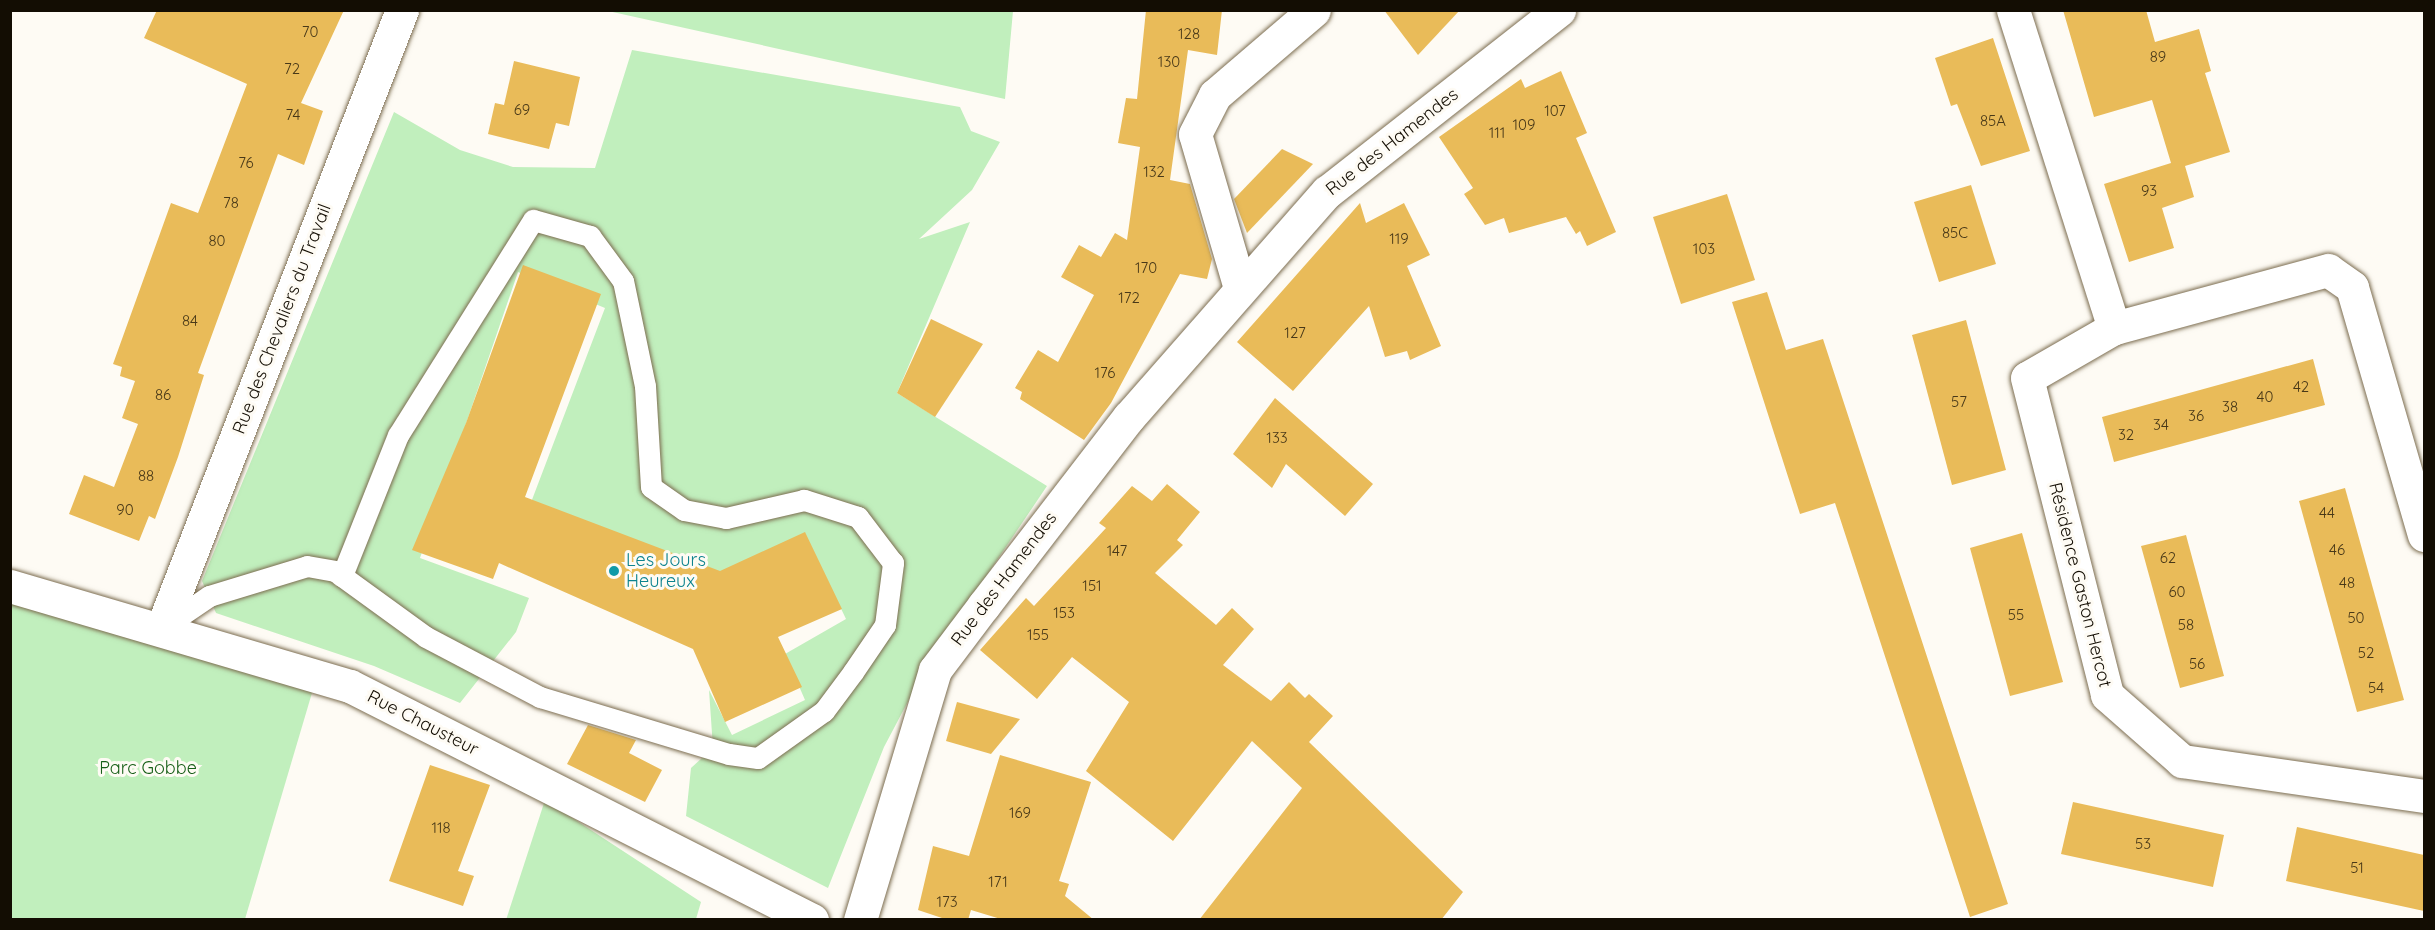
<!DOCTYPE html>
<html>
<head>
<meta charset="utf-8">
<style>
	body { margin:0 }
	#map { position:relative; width:2435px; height:930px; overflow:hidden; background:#fefbf4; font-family:Quicksand,sans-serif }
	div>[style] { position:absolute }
	.green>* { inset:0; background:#c1efbd }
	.building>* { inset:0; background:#e9bb59 }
	.roads { filter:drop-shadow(0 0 2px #7c6d50) drop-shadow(0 0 2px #7c6d50) }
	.lane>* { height:21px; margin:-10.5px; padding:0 10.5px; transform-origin:10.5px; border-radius:10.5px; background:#fff }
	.street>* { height:33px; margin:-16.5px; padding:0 16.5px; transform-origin:16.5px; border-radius:16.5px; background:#fff }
	.dots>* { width:16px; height:16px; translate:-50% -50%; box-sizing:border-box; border:3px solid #fefbf4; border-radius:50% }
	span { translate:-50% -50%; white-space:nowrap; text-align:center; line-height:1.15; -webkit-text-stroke:6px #fefbf4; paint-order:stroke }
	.number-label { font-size:15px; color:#483818 }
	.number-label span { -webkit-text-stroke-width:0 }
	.street-label { font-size:18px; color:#130d03 }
	.culture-label { font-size:18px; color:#0d838f }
	.left { translate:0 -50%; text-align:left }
	.park-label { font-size:18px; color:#175f17 }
	.frame { position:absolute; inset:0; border:12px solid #130d03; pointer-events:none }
</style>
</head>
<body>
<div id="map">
	<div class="green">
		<i style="clip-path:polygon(608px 11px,1013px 11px,1005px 99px)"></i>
		<i style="clip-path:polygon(632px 50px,960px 107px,971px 131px,1000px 142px,972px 190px,919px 239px,970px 222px,897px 393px,1047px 486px,931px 658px,884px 747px,828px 888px,686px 816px,691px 768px,713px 748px,709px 690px,732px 735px,805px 700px,785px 654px,846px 619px,811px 546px,724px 583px,530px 505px,605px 308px,518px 272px,420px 558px,529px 598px,516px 632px,460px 703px,374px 666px,216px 613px,202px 581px,394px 112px,460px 150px,513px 167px,595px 168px)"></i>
		<i style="clip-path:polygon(10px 586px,317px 676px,245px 919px,11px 919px)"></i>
		<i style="clip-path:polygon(545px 800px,701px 902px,696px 919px,506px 920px)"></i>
	</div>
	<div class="building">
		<i style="clip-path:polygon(157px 10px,344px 10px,301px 103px,323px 111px,304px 165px,278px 154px,198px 373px,204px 375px,178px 457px,155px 519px,149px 516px,139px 541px,69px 514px,84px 475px,114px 487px,138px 424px,122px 418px,135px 381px,120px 376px,122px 367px,113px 364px,171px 203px,198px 213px,247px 84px,144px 38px)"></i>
		<i style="clip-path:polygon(1146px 10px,1222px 10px,1217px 55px,1188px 50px,1170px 180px,1190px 184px,1212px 259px,1207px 279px,1180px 274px,1111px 403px,1084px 440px,1020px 399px,1022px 392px,1015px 388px,1038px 350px,1058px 362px,1094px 295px,1061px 277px,1079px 245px,1101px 257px,1115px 233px,1127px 240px,1140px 147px,1118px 143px,1126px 98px,1137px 99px)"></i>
		<i style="clip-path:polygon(1384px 10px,1460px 10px,1418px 55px)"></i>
		<i style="clip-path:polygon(2063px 10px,2146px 10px,2155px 42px,2199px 29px,2211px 71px,2205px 73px,2230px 152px,2185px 166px,2194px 197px,2162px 208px,2174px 248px,2129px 262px,2104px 184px,2171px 163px,2152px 100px,2094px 117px)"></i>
		<i style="clip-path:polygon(1993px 38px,2030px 151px,1981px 166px,1957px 104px,1951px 106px,1935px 58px)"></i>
		<i style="clip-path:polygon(514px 61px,580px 77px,569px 126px,556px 123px,549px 149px,488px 134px,495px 103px,504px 105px)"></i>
		<i style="clip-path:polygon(1561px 71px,1587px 133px,1576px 138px,1616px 232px,1587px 246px,1580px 231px,1576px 234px,1566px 217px,1509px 233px,1504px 218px,1485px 225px,1464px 194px,1473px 188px,1439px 137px,1521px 79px,1525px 88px)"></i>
		<i style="clip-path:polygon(1282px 149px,1313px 164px,1247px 233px,1234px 199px)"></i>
		<i style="clip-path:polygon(1971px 185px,1996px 264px,1939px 282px,1914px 202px)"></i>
		<i style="clip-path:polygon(1727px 194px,1755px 280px,1681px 304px,1653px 217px)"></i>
		<i style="clip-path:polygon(1360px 203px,1366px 223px,1404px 203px,1430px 255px,1407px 266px,1441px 346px,1410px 360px,1407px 351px,1385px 357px,1369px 306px,1293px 391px,1237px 342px)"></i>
		<i style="clip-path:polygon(523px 265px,601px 294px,525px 497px,720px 571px,805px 532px,842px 609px,778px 637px,802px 687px,725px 722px,693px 649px,499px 563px,493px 579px,412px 550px,466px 423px)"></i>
		<i style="clip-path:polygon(1767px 292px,1786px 350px,1823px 339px,2008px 904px,1970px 917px,1835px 503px,1800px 514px,1732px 302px)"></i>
		<i style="clip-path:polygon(931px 319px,983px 344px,935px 417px,897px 393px)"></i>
		<i style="clip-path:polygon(1966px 320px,2006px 470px,1952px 485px,1912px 335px)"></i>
		<i style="clip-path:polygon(2313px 359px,2325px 405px,2114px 462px,2102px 417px)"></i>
		<i style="clip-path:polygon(1275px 398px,1373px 484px,1345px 516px,1286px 464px,1272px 488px,1233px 454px)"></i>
		<i style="clip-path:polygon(1167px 484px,1200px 512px,1177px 540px,1183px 545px,1155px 573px,1216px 625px,1232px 608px,1254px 629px,1223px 665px,1271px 701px,1289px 682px,1305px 698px,1309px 694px,1333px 716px,1309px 742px,1463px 892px,1441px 920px,1199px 920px,1302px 788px,1252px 741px,1173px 841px,1086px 771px,1129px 702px,1072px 657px,1037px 699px,980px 650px,1026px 598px,1034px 606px,1106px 528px,1099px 523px,1132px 486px,1152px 501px)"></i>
		<i style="clip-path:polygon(2345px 488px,2404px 700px,2357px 712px,2299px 501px)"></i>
		<i style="clip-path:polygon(2022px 533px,2063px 682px,2010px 696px,1970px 548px)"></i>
		<i style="clip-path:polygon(2186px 535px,2224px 676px,2180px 688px,2141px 546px)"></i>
		<i style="clip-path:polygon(957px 702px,1020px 719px,991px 754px,946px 741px)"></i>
		<i style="clip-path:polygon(588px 725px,636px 740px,629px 753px,662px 770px,645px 802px,567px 764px)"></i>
		<i style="clip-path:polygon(1000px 755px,1091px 782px,1059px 881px,1069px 884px,1065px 896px,1094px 920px,1004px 920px,971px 910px,968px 920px,948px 920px,918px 910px,933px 846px,969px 856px)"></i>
		<i style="clip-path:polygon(430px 765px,490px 785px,458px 871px,474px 876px,463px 906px,389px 881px)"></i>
		<i style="clip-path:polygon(2073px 802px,2224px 835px,2213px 887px,2061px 854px)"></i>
		<i style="clip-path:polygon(2297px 827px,2424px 855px,2424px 911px,2286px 881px)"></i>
	</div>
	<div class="roads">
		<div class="lane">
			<i style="left:162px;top:628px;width:57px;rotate:-34.2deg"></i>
			<i style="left:209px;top:596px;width:102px;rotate:-17deg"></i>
			<i style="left:307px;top:566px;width:28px;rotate:10deg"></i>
			<i style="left:335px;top:571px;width:112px;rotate:36deg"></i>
			<i style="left:426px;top:637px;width:129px;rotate:27.8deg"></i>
			<i style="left:540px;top:697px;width:197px;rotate:16.8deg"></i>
			<i style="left:729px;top:754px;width:29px;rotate:8deg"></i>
			<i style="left:758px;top:758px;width:81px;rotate:-35.5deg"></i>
			<i style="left:824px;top:711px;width:49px;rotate:-53.4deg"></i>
			<i style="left:853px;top:672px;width:57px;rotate:-55.8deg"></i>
			<i style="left:885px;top:625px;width:63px;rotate:-82.6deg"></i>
			<i style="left:893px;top:563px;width:58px;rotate:-127.3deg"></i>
			<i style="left:858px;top:517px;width:57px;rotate:-162.5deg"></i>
			<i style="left:804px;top:500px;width:80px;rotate:167deg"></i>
			<i style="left:726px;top:518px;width:43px;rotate:-169.2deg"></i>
			<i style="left:684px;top:510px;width:40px;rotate:-145.1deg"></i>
			<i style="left:651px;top:487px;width:101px;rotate:-93.4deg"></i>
			<i style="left:645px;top:386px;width:107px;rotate:-101.8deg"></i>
			<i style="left:623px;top:281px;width:56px;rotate:-126.3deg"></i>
			<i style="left:590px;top:236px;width:59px;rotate:-164.3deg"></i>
			<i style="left:533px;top:220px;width:254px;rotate:122.1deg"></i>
			<i style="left:398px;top:435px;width:152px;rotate:111.7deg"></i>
		</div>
		<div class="street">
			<i style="left:2013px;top:10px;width:334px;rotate:72.4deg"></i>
			<i style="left:1240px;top:288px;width:160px;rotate:-106.3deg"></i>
			<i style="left:1195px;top:134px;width:44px;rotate:-62.9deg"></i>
			<i style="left:1215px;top:95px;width:130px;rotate:-40.6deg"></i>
			<i style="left:2424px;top:535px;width:258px;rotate:-106.2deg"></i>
			<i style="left:2352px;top:287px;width:29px;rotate:-145deg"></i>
			<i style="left:2328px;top:270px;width:222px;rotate:164.8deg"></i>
			<i style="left:2114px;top:328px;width:100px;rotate:150.1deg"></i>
			<i style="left:2027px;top:378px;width:327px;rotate:75.8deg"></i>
			<i style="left:2107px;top:695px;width:100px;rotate:41.3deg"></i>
			<i style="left:2182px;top:761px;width:245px;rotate:8.2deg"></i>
			<i style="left:10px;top:586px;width:354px;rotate:16.4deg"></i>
			<i style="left:350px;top:686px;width:518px;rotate:26.86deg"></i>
			<i style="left:162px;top:628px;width:663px;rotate:-68.78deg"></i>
			<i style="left:860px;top:920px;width:261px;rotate:-73.3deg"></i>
			<i style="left:935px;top:670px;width:81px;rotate:-53deg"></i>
			<i style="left:984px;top:605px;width:237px;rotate:-52.4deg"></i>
			<i style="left:1129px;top:417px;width:300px;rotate:-48.7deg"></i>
			<i style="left:1327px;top:192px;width:295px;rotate:-38.1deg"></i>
		</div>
	</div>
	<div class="dots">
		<i style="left:614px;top:571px;background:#0f9aa8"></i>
	</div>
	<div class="number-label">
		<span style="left:310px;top:32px">70</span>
		<span style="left:1189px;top:34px">128</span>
		<span style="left:2158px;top:57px">89</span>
		<span style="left:1169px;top:62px">130</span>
		<span style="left:292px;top:69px">72</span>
		<span style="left:522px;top:110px">69</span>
		<span style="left:1555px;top:111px">107</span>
		<span style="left:293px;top:115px">74</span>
		<span style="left:1993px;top:121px">85A</span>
		<span style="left:1524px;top:125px">109</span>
		<span style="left:1497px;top:133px">111</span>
		<span style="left:246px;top:163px">76</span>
		<span style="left:1154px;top:172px">132</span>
		<span style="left:2149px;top:191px">93</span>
		<span style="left:231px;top:203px">78</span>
		<span style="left:1955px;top:233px">85C</span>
		<span style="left:1399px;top:239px">119</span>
		<span style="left:217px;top:241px">80</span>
		<span style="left:1704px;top:249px">103</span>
		<span style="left:1146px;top:268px">170</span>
		<span style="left:1129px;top:298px">172</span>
		<span style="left:190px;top:321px">84</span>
		<span style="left:1295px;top:333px">127</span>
		<span style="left:1105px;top:373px">176</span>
		<span style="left:2301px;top:387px">42</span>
		<span style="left:163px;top:395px">86</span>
		<span style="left:2265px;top:397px">40</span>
		<span style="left:1959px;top:402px">57</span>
		<span style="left:2230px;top:407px">38</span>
		<span style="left:2196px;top:416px">36</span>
		<span style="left:2161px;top:425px">34</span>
		<span style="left:2126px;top:435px">32</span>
		<span style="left:1277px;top:438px">133</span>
		<span style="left:146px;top:476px">88</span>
		<span style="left:125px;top:510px">90</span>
		<span style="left:2327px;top:513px">44</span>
		<span style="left:2337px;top:550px">46</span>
		<span style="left:1117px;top:551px">147</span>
		<span style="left:2168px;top:558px">62</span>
		<span style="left:2347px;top:583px">48</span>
		<span style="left:1092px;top:586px">151</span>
		<span style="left:2177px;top:592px">60</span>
		<span style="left:1064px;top:613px">153</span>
		<span style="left:2016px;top:615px">55</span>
		<span style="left:2356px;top:618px">50</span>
		<span style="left:2186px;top:625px">58</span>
		<span style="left:1038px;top:635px">155</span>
		<span style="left:2366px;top:653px">52</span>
		<span style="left:2197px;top:664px">56</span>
		<span style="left:2376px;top:688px">54</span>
		<span style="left:1020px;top:813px">169</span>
		<span style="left:441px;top:828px">118</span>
		<span style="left:2143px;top:844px">53</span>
		<span style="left:2357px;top:868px">51</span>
		<span style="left:998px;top:882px">171</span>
		<span style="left:947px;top:902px">173</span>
	</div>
	<div class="street-label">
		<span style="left:1392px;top:142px;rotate:-38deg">Rue des Hamendes</span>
		<span style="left:282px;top:319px;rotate:-69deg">Rue des Chevaliers du Travail</span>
		<span style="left:1004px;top:579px;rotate:-53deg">Rue des Hamendes</span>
		<span style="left:2080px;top:585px;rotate:76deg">Résidence Gaston Hercot</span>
		<span style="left:423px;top:723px;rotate:27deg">Rue Chausteur</span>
	</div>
	<div class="culture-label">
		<span class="left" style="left:626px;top:571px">Les Jours<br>Heureux</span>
	</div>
	<div class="park-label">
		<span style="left:148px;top:768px">Parc Gobbe</span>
	</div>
	<div class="frame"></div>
</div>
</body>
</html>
